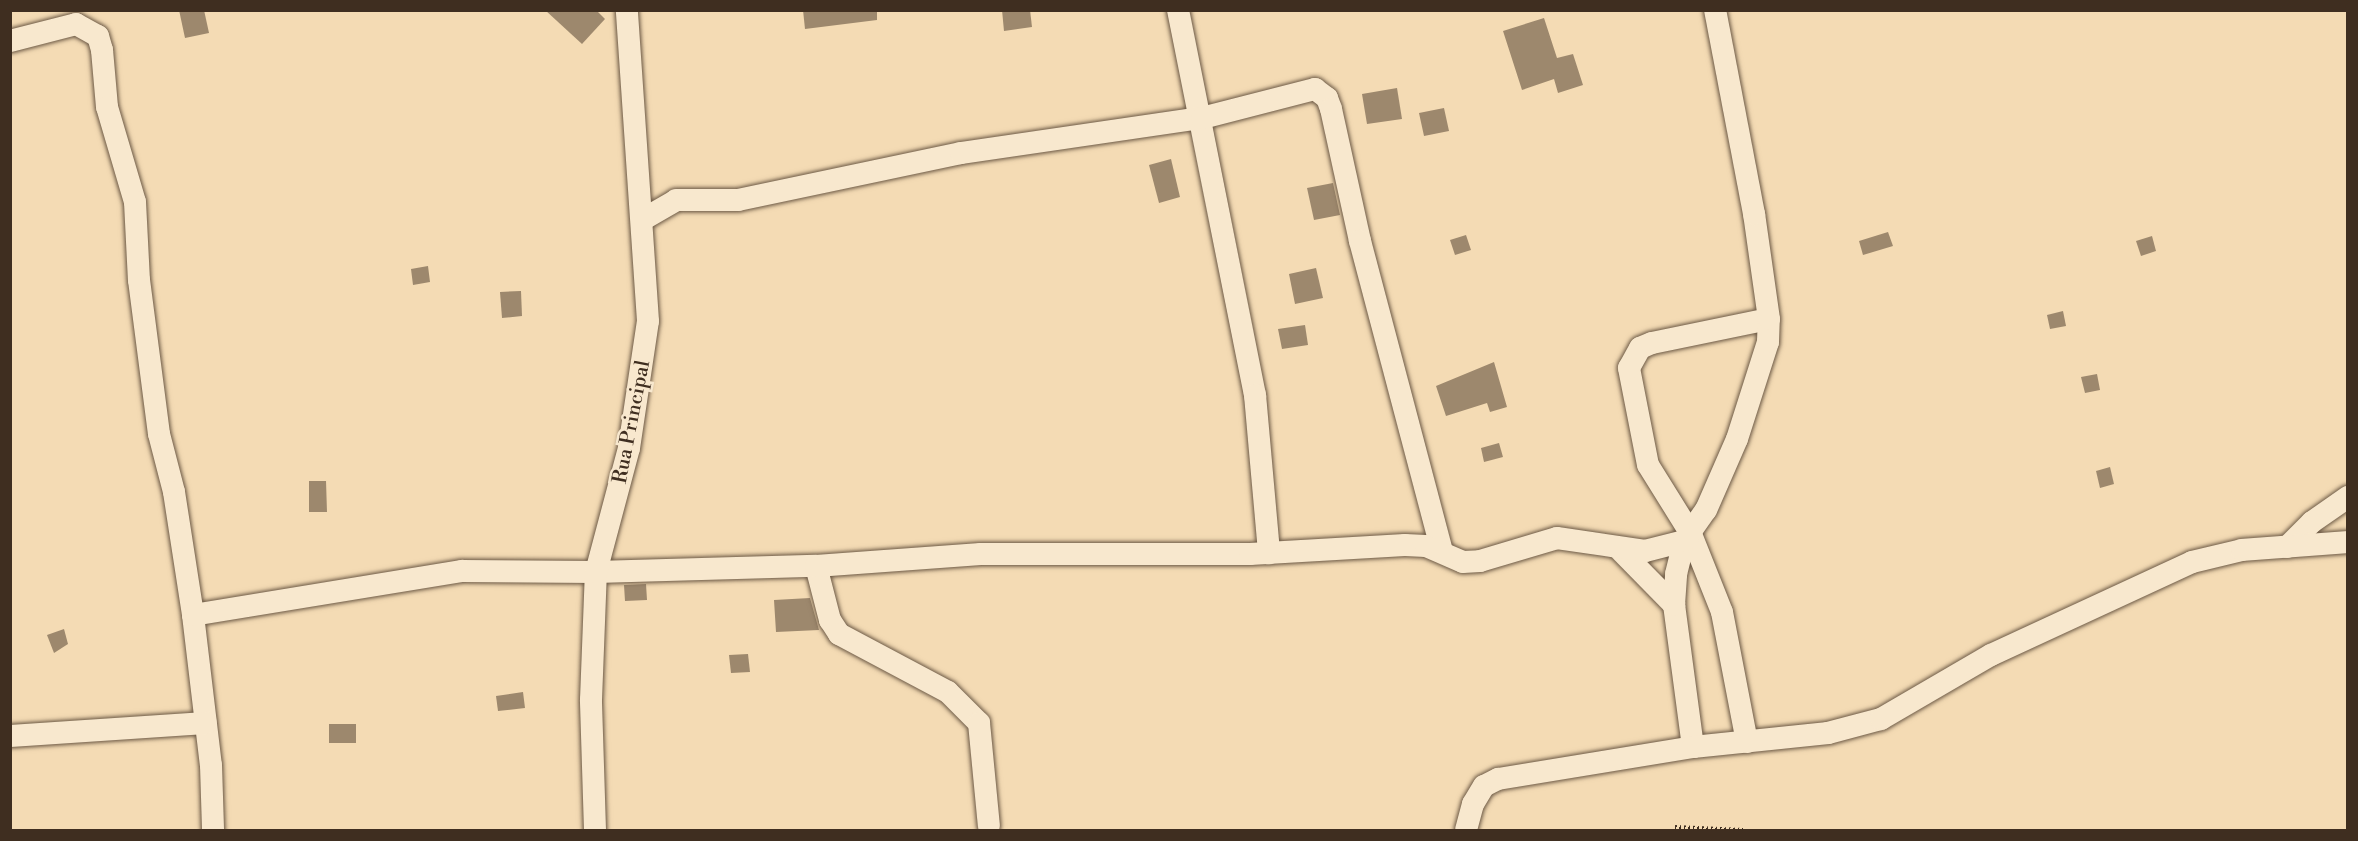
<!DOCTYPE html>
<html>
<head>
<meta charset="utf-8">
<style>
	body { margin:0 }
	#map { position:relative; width:2358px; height:841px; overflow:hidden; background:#f4dbb4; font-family:"Libre Bodoni",serif }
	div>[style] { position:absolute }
	.building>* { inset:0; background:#9d886d }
	.path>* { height:4px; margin-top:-2px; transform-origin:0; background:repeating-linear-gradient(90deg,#3f2e20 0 1.5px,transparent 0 4.5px) }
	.roads { filter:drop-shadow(0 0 2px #6c5945) drop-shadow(0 0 2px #6c5945) }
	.minor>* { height:22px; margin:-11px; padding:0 11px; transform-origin:11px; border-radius:11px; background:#f8e8ce }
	span { translate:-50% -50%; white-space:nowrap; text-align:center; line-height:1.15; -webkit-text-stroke:5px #f8e8ce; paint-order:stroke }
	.street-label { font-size:20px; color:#3f2e20 }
	.frame { position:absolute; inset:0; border:12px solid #3f2e20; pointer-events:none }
</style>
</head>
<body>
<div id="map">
	<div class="building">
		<i style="clip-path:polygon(179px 10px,204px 10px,209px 33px,185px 38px)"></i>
		<i style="clip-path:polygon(545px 10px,596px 10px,605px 19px,582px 44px)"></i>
		<i style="clip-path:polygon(803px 10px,877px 10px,877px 20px,805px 29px)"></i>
		<i style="clip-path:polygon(1002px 10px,1030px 10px,1032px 27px,1004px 31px)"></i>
		<i style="clip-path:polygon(1544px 18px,1557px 58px,1573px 54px,1583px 85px,1558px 93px,1554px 79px,1522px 90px,1503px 31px)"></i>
		<i style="clip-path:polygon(1397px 88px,1402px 119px,1367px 124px,1362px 94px)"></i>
		<i style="clip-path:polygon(1444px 108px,1449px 131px,1424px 136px,1419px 113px)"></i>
		<i style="clip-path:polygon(1171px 159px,1180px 197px,1159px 203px,1149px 165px)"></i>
		<i style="clip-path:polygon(1333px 183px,1340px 215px,1314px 220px,1307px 188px)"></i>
		<i style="clip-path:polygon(1888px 232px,1893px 246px,1863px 255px,1859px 241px)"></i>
		<i style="clip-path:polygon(1466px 235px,1471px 250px,1455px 255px,1450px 240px)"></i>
		<i style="clip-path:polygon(2152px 236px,2156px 251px,2141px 256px,2136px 241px)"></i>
		<i style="clip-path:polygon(428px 266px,430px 282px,413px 285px,411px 269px)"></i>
		<i style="clip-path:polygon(1316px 268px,1323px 298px,1295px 304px,1289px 274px)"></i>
		<i style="clip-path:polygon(521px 291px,522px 316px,502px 318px,500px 292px)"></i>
		<i style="clip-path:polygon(2063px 311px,2066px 326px,2050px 329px,2047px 315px)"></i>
		<i style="clip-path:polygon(1305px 325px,1308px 345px,1282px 349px,1278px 329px)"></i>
		<i style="clip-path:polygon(1494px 362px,1507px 407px,1490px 412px,1487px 403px,1446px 416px,1436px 386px)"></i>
		<i style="clip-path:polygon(2097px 374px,2100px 390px,2085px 393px,2081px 377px)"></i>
		<i style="clip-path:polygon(1499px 443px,1503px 457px,1484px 462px,1481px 448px)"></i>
		<i style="clip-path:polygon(2110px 467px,2114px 484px,2100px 488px,2096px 471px)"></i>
		<i style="clip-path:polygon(309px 481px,326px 481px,327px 512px,309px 512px)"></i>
		<i style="clip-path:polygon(646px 584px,647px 600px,625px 601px,624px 585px)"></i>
		<i style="clip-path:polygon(810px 598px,819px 630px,776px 632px,774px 600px)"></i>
		<i style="clip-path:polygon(64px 629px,68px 644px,54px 653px,47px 635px)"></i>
		<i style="clip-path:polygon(748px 654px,750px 672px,731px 673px,729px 655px)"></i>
		<i style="clip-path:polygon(523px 692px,525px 708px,498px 711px,496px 696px)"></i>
		<i style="clip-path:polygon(329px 724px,356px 724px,356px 743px,329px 743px)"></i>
	</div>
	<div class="path">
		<i style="left:1675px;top:827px;width:68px;rotate:2.5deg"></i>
	</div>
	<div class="roads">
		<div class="minor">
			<i style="left:1178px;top:10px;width:393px;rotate:78.7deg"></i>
			<i style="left:1255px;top:395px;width:159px;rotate:84.9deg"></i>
			<i style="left:10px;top:41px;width:68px;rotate:-14.4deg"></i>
			<i style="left:76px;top:24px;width:25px;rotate:29deg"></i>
			<i style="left:98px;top:36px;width:15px;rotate:74deg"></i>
			<i style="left:102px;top:50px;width:57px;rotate:85deg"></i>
			<i style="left:107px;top:107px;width:99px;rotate:73.6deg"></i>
			<i style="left:135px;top:202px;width:78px;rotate:87.1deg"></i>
			<i style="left:139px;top:280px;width:155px;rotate:82.6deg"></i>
			<i style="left:159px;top:434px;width:60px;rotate:75.5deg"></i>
			<i style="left:174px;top:492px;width:124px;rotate:81.2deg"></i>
			<i style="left:193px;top:615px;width:151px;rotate:83.2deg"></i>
			<i style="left:211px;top:765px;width:65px;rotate:88.2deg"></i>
			<i style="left:642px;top:220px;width:39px;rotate:-30deg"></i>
			<i style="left:676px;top:200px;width:62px"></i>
			<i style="left:738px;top:200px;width:228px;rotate:-11.9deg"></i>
			<i style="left:961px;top:153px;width:244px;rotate:-8.3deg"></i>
			<i style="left:1202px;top:118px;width:117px;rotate:-14.4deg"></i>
			<i style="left:1315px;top:89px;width:15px;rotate:37deg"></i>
			<i style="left:1327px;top:98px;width:12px;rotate:70deg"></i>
			<i style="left:1331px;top:109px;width:135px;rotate:77.6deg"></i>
			<i style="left:1360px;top:241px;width:321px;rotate:75.2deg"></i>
			<i style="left:2287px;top:547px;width:35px;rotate:-45deg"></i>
			<i style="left:2312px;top:522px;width:44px;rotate:-34.8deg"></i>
			<i style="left:1621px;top:551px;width:76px;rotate:45.5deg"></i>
			<i style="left:816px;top:566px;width:56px;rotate:75.5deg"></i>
			<i style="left:830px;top:620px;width:17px;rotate:57deg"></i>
			<i style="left:839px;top:634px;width:123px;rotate:28deg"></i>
			<i style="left:948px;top:692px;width:44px;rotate:45deg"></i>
			<i style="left:979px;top:723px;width:103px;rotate:84.5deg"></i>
			<i style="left:193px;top:615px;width:273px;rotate:-9.3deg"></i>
			<i style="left:462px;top:571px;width:134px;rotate:0.4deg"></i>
			<i style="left:596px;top:572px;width:220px;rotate:-1.6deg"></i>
			<i style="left:816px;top:566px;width:165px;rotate:-4.2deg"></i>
			<i style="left:981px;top:554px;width:269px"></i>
			<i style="left:1250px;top:554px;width:155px;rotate:-3.3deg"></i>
			<i style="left:1405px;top:545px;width:21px;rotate:3deg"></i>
			<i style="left:1426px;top:546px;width:40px;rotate:23.4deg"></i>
			<i style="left:1463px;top:562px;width:17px;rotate:-3deg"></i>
			<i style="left:1480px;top:561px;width:80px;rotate:-16.6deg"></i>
			<i style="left:1557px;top:538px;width:89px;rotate:8.4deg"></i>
			<i style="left:1645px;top:551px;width:40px;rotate:-14.4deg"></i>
			<i style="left:10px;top:736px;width:196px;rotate:-3.8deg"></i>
			<i style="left:1747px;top:742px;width:132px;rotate:-100.9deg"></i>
			<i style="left:1722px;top:612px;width:84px;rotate:-111.7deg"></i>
			<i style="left:1691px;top:534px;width:81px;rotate:-121.9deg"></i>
			<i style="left:1648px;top:465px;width:99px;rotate:-101.1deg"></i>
			<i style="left:1629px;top:368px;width:23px;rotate:-61deg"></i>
			<i style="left:1640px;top:348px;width:13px;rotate:-23deg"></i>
			<i style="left:1652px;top:343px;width:119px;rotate:-11.6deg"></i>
			<i style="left:1693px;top:747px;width:143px;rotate:-97.6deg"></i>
			<i style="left:1674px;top:605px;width:31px;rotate:-86deg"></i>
			<i style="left:1676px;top:574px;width:34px;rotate:-76deg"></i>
			<i style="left:1684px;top:541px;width:38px;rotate:-55deg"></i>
			<i style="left:1706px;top:510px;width:77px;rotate:-66.4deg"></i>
			<i style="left:1737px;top:439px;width:102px;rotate:-72.3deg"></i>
			<i style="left:1768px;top:342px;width:23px;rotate:-88deg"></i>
			<i style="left:1769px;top:319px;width:106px;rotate:-98.1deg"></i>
			<i style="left:1754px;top:214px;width:208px;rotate:-100.8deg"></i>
			<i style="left:595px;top:830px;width:130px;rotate:-91.8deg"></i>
			<i style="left:591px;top:700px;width:128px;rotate:-87.8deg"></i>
			<i style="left:596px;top:572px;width:128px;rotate:-75.1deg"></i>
			<i style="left:629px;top:448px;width:128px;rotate:-81.5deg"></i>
			<i style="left:648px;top:321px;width:312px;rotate:-93.9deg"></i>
			<i style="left:1466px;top:830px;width:27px;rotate:-75deg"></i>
			<i style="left:1473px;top:804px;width:21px;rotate:-59deg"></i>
			<i style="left:1484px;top:786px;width:16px;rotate:-27deg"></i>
			<i style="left:1498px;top:779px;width:198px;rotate:-9.3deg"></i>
			<i style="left:1693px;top:747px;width:136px;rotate:-5.9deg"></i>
			<i style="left:1828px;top:733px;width:55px;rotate:-14.8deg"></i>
			<i style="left:1881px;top:719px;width:127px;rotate:-30.2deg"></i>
			<i style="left:1991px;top:655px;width:221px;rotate:-24.8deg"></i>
			<i style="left:2192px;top:562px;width:51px;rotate:-13.5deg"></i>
			<i style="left:2242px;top:550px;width:106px;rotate:-4.3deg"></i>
		</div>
	</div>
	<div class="street-label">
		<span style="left:632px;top:422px;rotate:-79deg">Rua Principal</span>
	</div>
	<div class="frame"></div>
</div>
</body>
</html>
